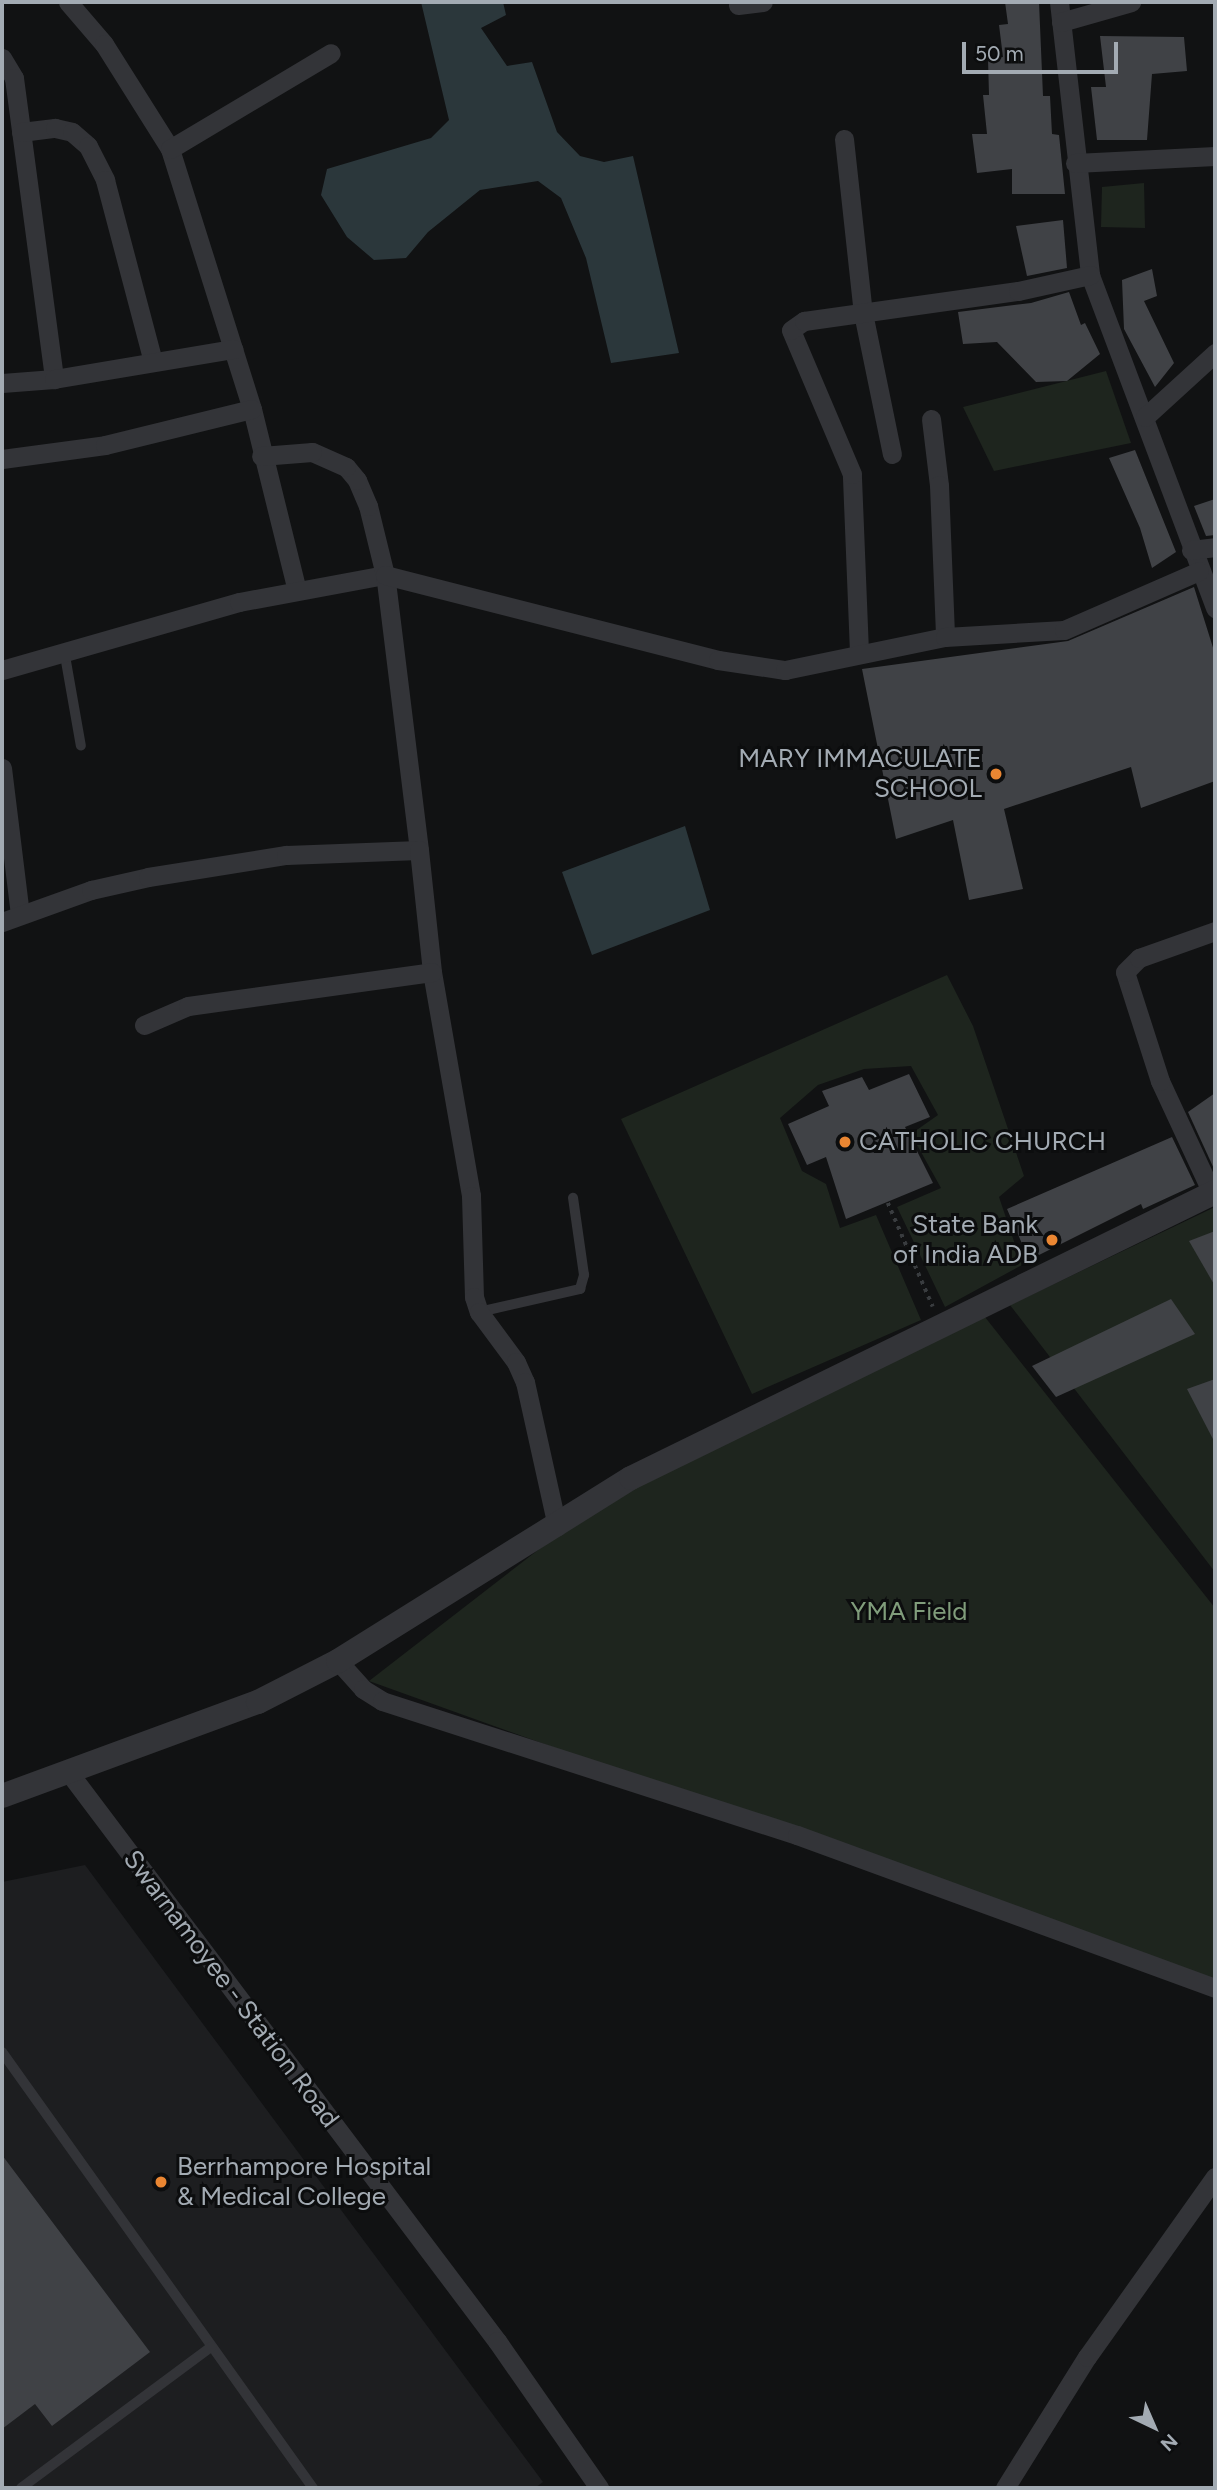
<!DOCTYPE html>
<html>
<head>
<meta charset="utf-8">
<style>
	body { margin:0 }
	#map { position:relative; width:1217px; height:2490px; overflow:hidden; background:#111213; font-family:Figtree,sans-serif }
	div>[style] { position:absolute }
	.built>* { inset:0; background:#1d1e20 }
	.green>* { inset:0; background:#1e251e }
	.water>* { inset:0; background:#2b373b }
	.building>* { inset:0; background:#404246 }
	.path>* { height:3.5px; margin-top:-1.75px; transform-origin:0; background:repeating-linear-gradient(90deg,#393c3f 0 3.5px,transparent 0 8.5px) }
	.service>* { height:10px; margin:-5px; padding:0 5px; transform-origin:5px; border-radius:5px; background:#333438 }
	.minor>* { height:19px; margin:-9.5px; padding:0 9.5px; transform-origin:9.5px; border-radius:9.5px; background:#333438 }
	.tertiary>* { height:24px; margin:-12px; padding:0 12px; transform-origin:12px; border-radius:12px; background:#333438 }
	.dots>* { width:19px; height:19px; translate:-50% -50%; box-sizing:border-box; border:4px solid #0c0d0e; border-radius:50% }
	span { translate:-50% -50%; white-space:nowrap; text-align:center; line-height:1.15; -webkit-text-stroke:6px #0c0d0e; paint-order:stroke }
	.poi-label { font-size:26px; color:#a3abb3 }
	.right { translate:-100% -50%; text-align:right }
	.left { translate:0 -50%; text-align:left }
	.park-label { font-size:26px; color:#809d7b }
	.street-label { font-size:26px; color:#a3abb3 }
	.frame { position:absolute; inset:0; border:4px solid #a3abb3; pointer-events:none }
	.north { position:absolute; left:1119px; top:2392px; width:70px; height:70px; -webkit-text-stroke:5px #0c0d0e; paint-order:stroke; rotate:136deg; font-size:19px; font-weight:700; line-height:28px; text-align:center; color:#a3abb3 }
	.north::after { content:''; display:block; margin:auto; width:24px; height:32px; background:#a3abb3; clip-path:polygon(50% 0,100% 100%,50% 72%,0 100%) }
	.scale { position:absolute; left:962px; top:42px; width:156px; height:32px; box-sizing:border-box; border:4px solid #a3abb3; border-top:0; padding-left:9px; font-size:21px; line-height:24px; white-space:nowrap; color:#a3abb3; -webkit-text-stroke:5px #0c0d0e; paint-order:stroke }
</style>
</head>
<body>
<div id="map">
	<div class="built">
		<i style="clip-path:polygon(85px 1865px,543px 2482px,535px 2488px,2px 2488px,2px 1882px)"></i>
	</div>
	<div class="green">
		<i style="clip-path:polygon(1144px 183px,1145px 228px,1101px 227px,1102px 187px)"></i>
		<i style="clip-path:polygon(1106px 371px,1131px 443px,994px 471px,963px 407px)"></i>
		<i style="clip-path:polygon(947px 975px,973px 1026px,1024px 1176px,999px 1197px,1022px 1265px,945px 1307px,897px 1207px,941px 1188px,911px 1134px,938px 1115px,911px 1066px,864px 1069px,818px 1085px,780px 1118px,802px 1171px,826px 1184px,840px 1228px,876px 1215px,921px 1320px,752px 1394px,621px 1119px)"></i>
		<i style="clip-path:polygon(1215px 1207px,1215px 1572px,1010px 1305px)"></i>
		<i style="clip-path:polygon(977px 1307px,1215px 1608px,1215px 1985px,369px 1681px,631px 1478px)"></i>
	</div>
	<div class="water">
		<i style="clip-path:polygon(421px 2px,503px 2px,506px 15px,481px 28px,507px 66px,532px 62px,557px 132px,580px 156px,604px 162px,633px 156px,679px 353px,611px 363px,586px 258px,561px 198px,538px 181px,480px 190px,428px 232px,406px 258px,374px 260px,347px 237px,321px 195px,327px 169px,431px 138px,449px 120px)"></i>
		<i style="clip-path:polygon(685px 826px,710px 910px,592px 955px,562px 872px)"></i>
	</div>
	<div class="building">
		<i style="clip-path:polygon(1005px 2px,1039px 2px,1043px 96px,1050px 96px,1052px 134px,1059px 135px,1065px 194px,1012px 194px,1012px 169px,977px 173px,972px 134px,987px 134px,983px 95px,989px 95px,988px 59px,1003px 57px,999px 25px,1008px 24px)"></i>
		<i style="clip-path:polygon(1100px 36px,1184px 37px,1187px 71px,1152px 74px,1147px 140px,1097px 140px,1091px 87px,1106px 87px)"></i>
		<i style="clip-path:polygon(1063px 220px,1067px 268px,1027px 276px,1016px 226px)"></i>
		<i style="clip-path:polygon(1152px 269px,1157px 296px,1144px 301px,1174px 363px,1155px 387px,1124px 329px,1122px 280px)"></i>
		<i style="clip-path:polygon(1069px 292px,1081px 325px,1085px 323px,1100px 354px,1067px 381px,1036px 382px,997px 342px,963px 344px,958px 312px,1031px 303px)"></i>
		<i style="clip-path:polygon(1135px 450px,1176px 552px,1152px 568px,1140px 528px,1109px 458px)"></i>
		<i style="clip-path:polygon(1215px 499px,1215px 535px,1206px 536px,1194px 506px)"></i>
		<i style="clip-path:polygon(1194px 587px,1215px 654px,1215px 781px,1141px 808px,1131px 767px,1004px 809px,1023px 889px,969px 900px,953px 820px,896px 839px,862px 669px,1068px 641px)"></i>
		<i style="clip-path:polygon(909px 1074px,930px 1117px,905px 1127px,933px 1183px,846px 1219px,826px 1157px,807px 1165px,788px 1124px,829px 1106px,822px 1091px,862px 1077px,869px 1090px)"></i>
		<i style="clip-path:polygon(1215px 1093px,1215px 1171px,1188px 1112px)"></i>
		<i style="clip-path:polygon(1172px 1137px,1195px 1185px,1143px 1209px,1141px 1204px,1029px 1260px,1007px 1209px)"></i>
		<i style="clip-path:polygon(1215px 1231px,1215px 1286px,1189px 1241px)"></i>
		<i style="clip-path:polygon(1171px 1299px,1195px 1334px,1056px 1397px,1032px 1366px)"></i>
		<i style="clip-path:polygon(1215px 1379px,1215px 1443px,1187px 1389px)"></i>
		<i style="clip-path:polygon(2px 2155px,150px 2352px,52px 2426px,35px 2404px,2px 2429px)"></i>
	</div>
	<div class="path">
		<i style="left:888px;top:1203px;width:113px;rotate:66.6deg"></i>
	</div>
	<div class="service">
		<i style="left:64px;top:650px;width:97px;rotate:80deg"></i>
		<i style="left:479px;top:1312px;width:104px;rotate:-12.8deg"></i>
		<i style="left:580px;top:1289px;width:15px;rotate:-74deg"></i>
		<i style="left:584px;top:1275px;width:78px;rotate:-98.1deg"></i>
		<i style="left:2px;top:2052px;width:536px;rotate:54.5deg"></i>
		<i style="left:21px;top:2488px;width:237px;rotate:-36.6deg"></i>
	</div>
	<div class="minor">
		<i style="left:68px;top:2px;width:55px;rotate:49.4deg"></i>
		<i style="left:104px;top:44px;width:124px;rotate:57.8deg"></i>
		<i style="left:170px;top:149px;width:273px;rotate:72.5deg"></i>
		<i style="left:252px;top:409px;width:187px;rotate:76.1deg"></i>
		<i style="left:1059px;top:2px;width:275px;rotate:83.5deg"></i>
		<i style="left:1090px;top:275px;width:356px;rotate:69.4deg"></i>
		<i style="left:738px;top:5px;width:25px;rotate:-7deg"></i>
		<i style="left:1061px;top:22px;width:73px;rotate:-15.9deg"></i>
		<i style="left:2px;top:58px;width:23px;rotate:59deg"></i>
		<i style="left:14px;top:78px;width:304px;rotate:82.4deg"></i>
		<i style="left:21px;top:132px;width:34px;rotate:-7deg"></i>
		<i style="left:55px;top:128px;width:17px;rotate:13deg"></i>
		<i style="left:72px;top:132px;width:21px;rotate:41deg"></i>
		<i style="left:88px;top:146px;width:38px;rotate:63deg"></i>
		<i style="left:105px;top:180px;width:188px;rotate:75.2deg"></i>
		<i style="left:844px;top:139px;width:175px;rotate:83.8deg"></i>
		<i style="left:863px;top:313px;width:144px;rotate:78.4deg"></i>
		<i style="left:170px;top:149px;width:187px;rotate:-30.8deg"></i>
		<i style="left:1075px;top:163px;width:140px;rotate:-2.9deg"></i>
		<i style="left:2px;top:383px;width:52px;rotate:-4.4deg"></i>
		<i style="left:54px;top:379px;width:182px;rotate:-9.5deg"></i>
		<i style="left:1145px;top:417px;width:95px;rotate:-42.4deg"></i>
		<i style="left:931px;top:419px;width:66px;rotate:83.1deg"></i>
		<i style="left:939px;top:485px;width:152px;rotate:87.7deg"></i>
		<i style="left:2px;top:459px;width:104px;rotate:-7.7deg"></i>
		<i style="left:105px;top:445px;width:151px;rotate:-13.8deg"></i>
		<i style="left:1191px;top:550px;width:24px;rotate:-7deg"></i>
		<i style="left:859px;top:652px;width:178px;rotate:-92.3deg"></i>
		<i style="left:852px;top:474px;width:156px;rotate:-113deg"></i>
		<i style="left:791px;top:330px;width:16px;rotate:-35deg"></i>
		<i style="left:804px;top:321px;width:216px;rotate:-8deg"></i>
		<i style="left:1018px;top:291px;width:74px;rotate:-12.5deg"></i>
		<i style="left:2px;top:670px;width:247px;rotate:-16deg"></i>
		<i style="left:239px;top:602px;width:148px;rotate:-10.5deg"></i>
		<i style="left:385px;top:575px;width:71px;rotate:-103.8deg"></i>
		<i style="left:368px;top:506px;width:28px;rotate:-113deg"></i>
		<i style="left:357px;top:480px;width:17px;rotate:-130deg"></i>
		<i style="left:346px;top:467px;width:37px;rotate:-156deg"></i>
		<i style="left:312px;top:452px;width:51px;rotate:175.5deg"></i>
		<i style="left:2px;top:768px;width:148px;rotate:83deg"></i>
		<i style="left:419px;top:850px;width:277px;rotate:-97deg"></i>
		<i style="left:385px;top:575px;width:344px;rotate:14.3deg"></i>
		<i style="left:718px;top:660px;width:68px;rotate:8.5deg"></i>
		<i style="left:785px;top:670px;width:163px;rotate:-11.7deg"></i>
		<i style="left:945px;top:637px;width:119px;rotate:-3.4deg"></i>
		<i style="left:1064px;top:630px;width:147px;rotate:-23.6deg"></i>
		<i style="left:2px;top:922px;width:95px;rotate:-19.8deg"></i>
		<i style="left:91px;top:890px;width:58px;rotate:-12.8deg"></i>
		<i style="left:148px;top:877px;width:140px;rotate:-9.1deg"></i>
		<i style="left:286px;top:855px;width:133px;rotate:-2.2deg"></i>
		<i style="left:419px;top:850px;width:123px;rotate:83.9deg"></i>
		<i style="left:432px;top:972px;width:227px;rotate:80.1deg"></i>
		<i style="left:471px;top:1196px;width:101px;rotate:88.3deg"></i>
		<i style="left:474px;top:1297px;width:16px;rotate:72deg"></i>
		<i style="left:479px;top:1312px;width:62px;rotate:53.5deg"></i>
		<i style="left:516px;top:1362px;width:22px;rotate:66deg"></i>
		<i style="left:525px;top:1382px;width:148px;rotate:77.5deg"></i>
		<i style="left:144px;top:1025px;width:48px;rotate:-23.4deg"></i>
		<i style="left:188px;top:1006px;width:246px;rotate:-7.9deg"></i>
		<i style="left:1212px;top:1193px;width:123px;rotate:-114.9deg"></i>
		<i style="left:1160px;top:1081px;width:114px;rotate:-107.8deg"></i>
		<i style="left:1125px;top:972px;width:20px;rotate:-45deg"></i>
		<i style="left:1139px;top:958px;width:81px;rotate:-19.6deg"></i>
		<i style="left:338px;top:1661px;width:38px;rotate:48deg"></i>
		<i style="left:363px;top:1689px;width:22px;rotate:32deg"></i>
		<i style="left:382px;top:1701px;width:436px;rotate:17.9deg"></i>
		<i style="left:797px;top:1835px;width:445px;rotate:20.1deg"></i>
		<i style="left:67px;top:1770px;width:715px;rotate:53.02deg"></i>
		<i style="left:497px;top:2341px;width:179px;rotate:55.2deg"></i>
		<i style="left:1005px;top:2488px;width:155px;rotate:-58deg"></i>
		<i style="left:1087px;top:2357px;width:221px;rotate:-54.6deg"></i>
	</div>
	<div class="tertiary">
		<i style="left:2px;top:1796px;width:273px;rotate:-20.2deg"></i>
		<i style="left:258px;top:1702px;width:90px;rotate:-27.1deg"></i>
		<i style="left:338px;top:1661px;width:345px;rotate:-32deg"></i>
		<i style="left:631px;top:1478px;width:650px;rotate:-26.09deg"></i>
	</div>
	<div class="dots">
		<i style="left:996px;top:774px;background:#ea8632"></i>
		<i style="left:845px;top:1142px;background:#ea8632"></i>
		<i style="left:1052px;top:1240px;background:#ea8632"></i>
		<i style="left:161px;top:2182px;background:#ea8632"></i>
	</div>
	<div class="poi-label">
		<span class="right" style="left:982px;top:774px">MARY IMMACULATE<br>SCHOOL</span>
		<span class="left" style="left:859px;top:1142px">CATHOLIC CHURCH</span>
		<span class="right" style="left:1038px;top:1240px">State Bank<br>of India ADB</span>
		<span class="left" style="left:177px;top:2182px">Berrhampore Hospital<br>&amp; Medical College</span>
	</div>
	<div class="park-label">
		<span style="left:909px;top:1612px">YMA Field</span>
	</div>
	<div class="street-label">
		<span style="left:231px;top:1989px;rotate:53deg">Swarnamoyee - Station Road</span>
	</div>
	<div class="frame"></div>
	<div class="north">N</div>
	<div class="scale">50 m</div>
</div>
</body>
</html>
